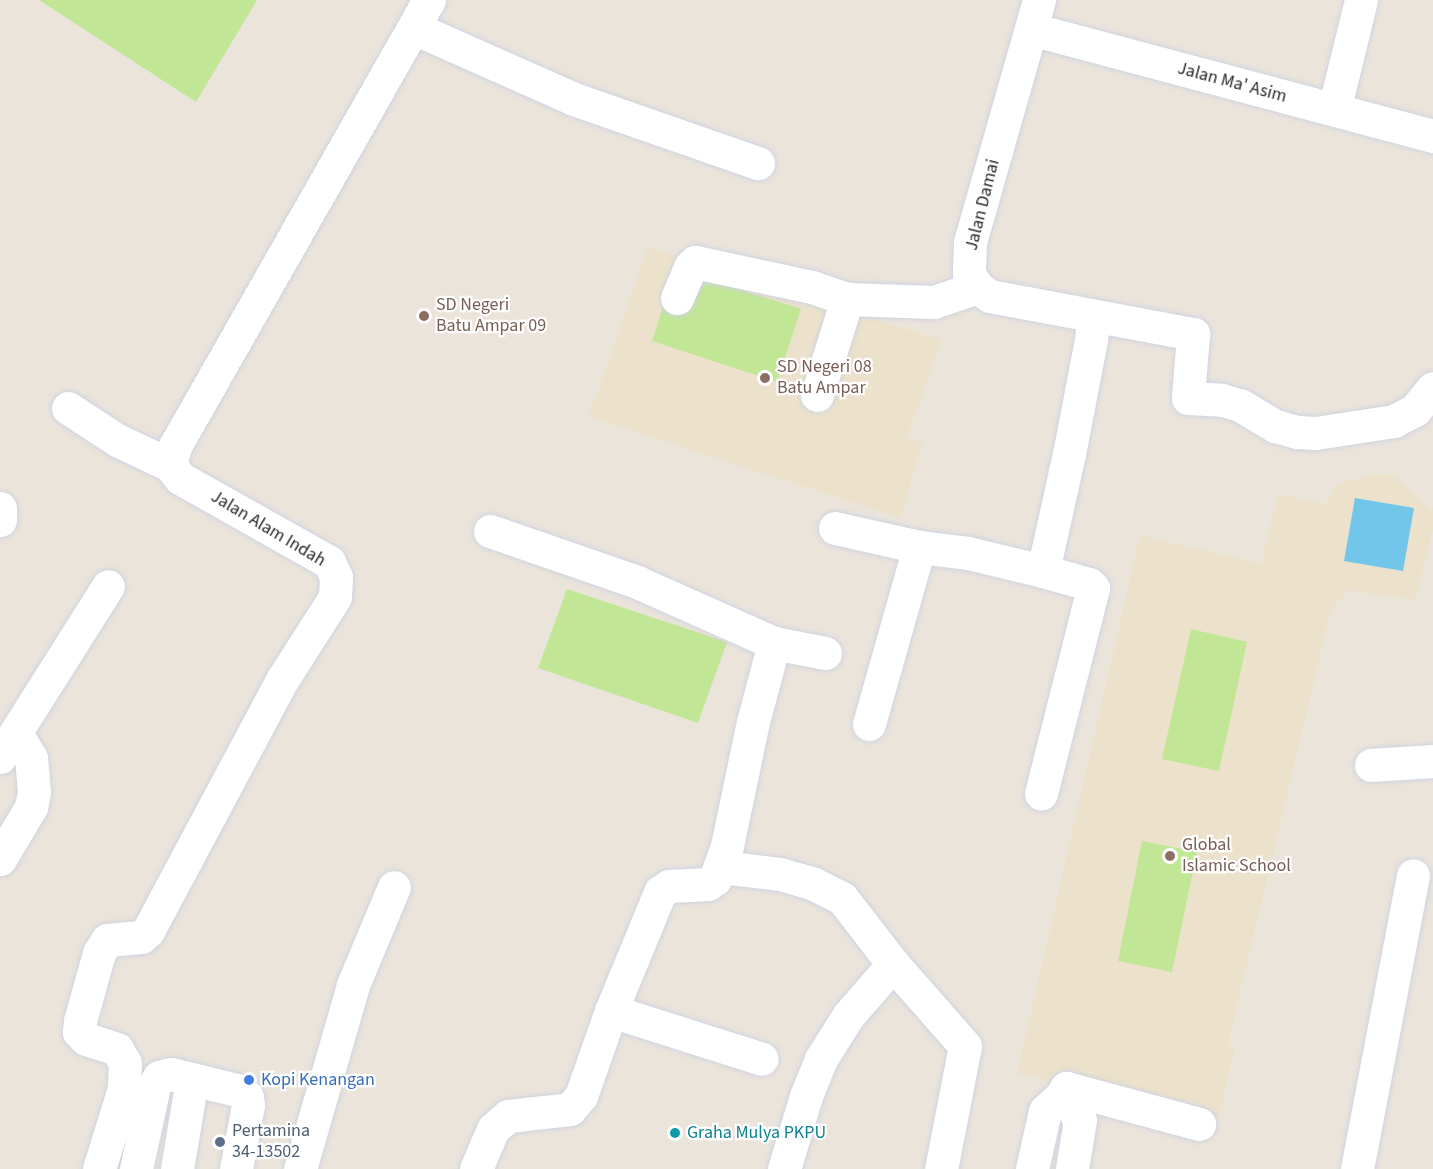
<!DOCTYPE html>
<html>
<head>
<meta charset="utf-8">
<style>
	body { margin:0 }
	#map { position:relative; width:1433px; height:1169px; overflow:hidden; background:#ebe4db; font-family:"Source Sans 3",sans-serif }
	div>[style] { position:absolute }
	.education>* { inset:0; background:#ece2cb }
	.pitch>* { inset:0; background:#c1e695 }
	.water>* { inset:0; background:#71c6e9 }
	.roads { filter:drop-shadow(0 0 2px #d0d3e1) drop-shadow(0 0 2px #d0d3e1) }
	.minor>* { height:33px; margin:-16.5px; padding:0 16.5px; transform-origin:16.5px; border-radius:16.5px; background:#fff }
	.dots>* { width:16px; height:16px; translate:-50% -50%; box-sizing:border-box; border:3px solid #fff; border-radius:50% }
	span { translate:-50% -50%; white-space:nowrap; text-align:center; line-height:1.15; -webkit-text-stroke:4.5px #fff; paint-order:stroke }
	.street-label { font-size:18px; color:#292929 }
	.education-label { font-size:18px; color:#785e54 }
	.left { translate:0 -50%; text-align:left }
	.shop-label { font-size:18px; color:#366cbe }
	.service-label { font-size:18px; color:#4e5e75 }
	.culture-label { font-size:18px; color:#0d838f }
</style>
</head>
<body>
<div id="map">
	<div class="education">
		<i style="clip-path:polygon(648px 247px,941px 340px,907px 438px,923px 443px,900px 518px,589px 416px)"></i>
		<i style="clip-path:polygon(1376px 474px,1392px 475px,1433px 510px,1433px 529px,1416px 600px,1347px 590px,1330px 614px,1228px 1044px,1235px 1046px,1218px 1122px,1017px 1073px,1140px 535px,1261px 564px,1278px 494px,1327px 504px,1336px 484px)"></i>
	</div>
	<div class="pitch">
		<i style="clip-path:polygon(39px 0,257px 0,196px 102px)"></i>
		<i style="clip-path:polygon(675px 269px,801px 309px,777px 382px,652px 341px)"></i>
		<i style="clip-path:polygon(567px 589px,727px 642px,698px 723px,538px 668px)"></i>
		<i style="clip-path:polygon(1191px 629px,1247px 642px,1219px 771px,1162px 759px)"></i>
		<i style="clip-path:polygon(1142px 841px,1197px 852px,1172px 972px,1118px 961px)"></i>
	</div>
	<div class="water">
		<i style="clip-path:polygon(1355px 498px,1414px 508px,1403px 571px,1344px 561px)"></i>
	</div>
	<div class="roads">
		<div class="minor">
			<i style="left:1039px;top:0;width:252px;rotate:105.9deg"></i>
			<i style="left:970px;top:242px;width:32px;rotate:92deg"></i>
			<i style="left:969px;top:274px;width:15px;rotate:58deg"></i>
			<i style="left:977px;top:287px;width:16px;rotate:35deg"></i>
			<i style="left:990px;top:296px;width:207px;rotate:10.6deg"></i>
			<i style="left:1193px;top:334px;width:64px;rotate:94.5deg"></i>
			<i style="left:1188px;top:398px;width:34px;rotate:3deg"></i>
			<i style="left:1222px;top:400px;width:19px;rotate:16deg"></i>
			<i style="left:1240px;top:405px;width:41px;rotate:31deg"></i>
			<i style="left:1275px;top:426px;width:23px;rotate:15deg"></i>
			<i style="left:1297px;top:432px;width:19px;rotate:3deg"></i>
			<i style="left:1316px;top:433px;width:79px;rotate:-8.7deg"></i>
			<i style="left:1394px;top:421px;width:24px;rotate:-28deg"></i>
			<i style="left:1415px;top:410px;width:28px;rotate:-51deg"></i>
			<i style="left:414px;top:28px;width:175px;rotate:23.9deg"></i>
			<i style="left:574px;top:99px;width:195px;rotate:19.2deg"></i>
			<i style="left:1031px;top:29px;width:416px;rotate:14.9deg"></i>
			<i style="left:1335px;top:106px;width:109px;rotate:-76.2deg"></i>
			<i style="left:677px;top:298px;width:34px;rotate:-67deg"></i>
			<i style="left:690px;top:267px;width:7px;rotate:-45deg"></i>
			<i style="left:695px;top:262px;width:120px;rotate:12.1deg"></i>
			<i style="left:812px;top:287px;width:37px;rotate:19deg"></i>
			<i style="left:847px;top:299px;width:87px;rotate:2deg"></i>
			<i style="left:934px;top:302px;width:46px;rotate:-19.2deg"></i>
			<i style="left:817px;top:395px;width:101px;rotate:-72.6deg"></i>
			<i style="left:68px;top:408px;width:59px;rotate:33.1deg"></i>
			<i style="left:117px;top:440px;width:59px;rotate:25.3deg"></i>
			<i style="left:0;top:508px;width:12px;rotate:90deg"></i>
			<i style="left:835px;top:528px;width:86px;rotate:12.7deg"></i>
			<i style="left:919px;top:547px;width:49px;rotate:7deg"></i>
			<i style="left:968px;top:553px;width:77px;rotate:13.5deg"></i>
			<i style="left:1043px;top:571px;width:48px;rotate:15.8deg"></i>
			<i style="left:1089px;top:584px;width:6px;rotate:45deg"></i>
			<i style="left:1093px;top:588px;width:212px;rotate:104.2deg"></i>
			<i style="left:490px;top:531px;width:156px;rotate:19.1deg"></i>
			<i style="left:637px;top:582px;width:150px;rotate:24deg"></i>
			<i style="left:774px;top:643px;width:52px;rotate:11.1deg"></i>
			<i style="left:1043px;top:571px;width:120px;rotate:-77.5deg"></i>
			<i style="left:1069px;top:454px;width:116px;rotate:-79.1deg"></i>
			<i style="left:1091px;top:340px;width:23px;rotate:-85deg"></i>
			<i style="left:869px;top:724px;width:184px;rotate:-74.2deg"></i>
			<i style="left:0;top:757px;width:202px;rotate:-57.7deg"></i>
			<i style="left:1371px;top:765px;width:62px;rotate:-3.7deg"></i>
			<i style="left:0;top:859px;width:61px;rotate:-59.2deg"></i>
			<i style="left:31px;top:807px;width:15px;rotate:-79deg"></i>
			<i style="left:34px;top:792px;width:34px;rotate:-95deg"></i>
			<i style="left:31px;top:758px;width:29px;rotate:-121deg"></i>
			<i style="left:721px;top:867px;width:59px;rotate:6.8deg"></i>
			<i style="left:780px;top:874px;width:35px;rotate:16deg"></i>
			<i style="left:814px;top:884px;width:31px;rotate:27deg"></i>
			<i style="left:842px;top:898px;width:83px;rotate:52.3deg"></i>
			<i style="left:893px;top:964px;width:109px;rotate:48.7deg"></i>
			<i style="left:965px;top:1046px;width:125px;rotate:101deg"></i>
			<i style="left:611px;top:1011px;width:158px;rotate:17.6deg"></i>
			<i style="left:1063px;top:1094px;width:31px;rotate:57deg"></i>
			<i style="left:1080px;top:1120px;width:50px;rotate:99.3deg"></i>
			<i style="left:99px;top:1169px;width:85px;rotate:-72.8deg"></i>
			<i style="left:124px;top:1088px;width:25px;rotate:-88deg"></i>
			<i style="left:125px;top:1063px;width:16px;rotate:-120deg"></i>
			<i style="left:117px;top:1049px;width:33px;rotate:-162deg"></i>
			<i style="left:86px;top:1039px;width:10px;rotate:-135deg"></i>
			<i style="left:79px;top:1032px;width:11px;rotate:-85deg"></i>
			<i style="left:80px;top:1021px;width:71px;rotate:-74.4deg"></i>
			<i style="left:99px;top:953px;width:15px;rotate:-58deg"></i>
			<i style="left:107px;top:940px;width:34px;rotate:-5deg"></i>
			<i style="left:141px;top:937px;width:9px;rotate:-41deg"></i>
			<i style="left:148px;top:931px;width:285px;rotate:-61.9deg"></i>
			<i style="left:282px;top:680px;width:98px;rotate:-57.4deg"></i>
			<i style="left:335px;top:597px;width:20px;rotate:-87deg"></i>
			<i style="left:336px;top:577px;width:17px;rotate:-115deg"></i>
			<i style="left:329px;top:562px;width:171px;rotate:-150.6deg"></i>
			<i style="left:180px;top:478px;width:16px;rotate:-128deg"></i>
			<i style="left:170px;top:465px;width:20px;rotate:-75deg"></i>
			<i style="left:175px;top:446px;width:513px;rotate:-60.34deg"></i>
			<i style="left:136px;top:1169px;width:85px;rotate:-77.8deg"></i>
			<i style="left:154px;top:1086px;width:10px;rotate:-61deg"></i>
			<i style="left:159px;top:1077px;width:12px;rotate:-14deg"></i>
			<i style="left:171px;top:1074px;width:72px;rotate:13.7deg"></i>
			<i style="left:241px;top:1091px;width:8px;rotate:45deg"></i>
			<i style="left:247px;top:1097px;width:8px;rotate:83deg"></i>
			<i style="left:248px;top:1105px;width:65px;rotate:100.6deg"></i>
			<i style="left:177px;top:1169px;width:91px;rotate:-80.5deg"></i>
			<i style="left:300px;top:1169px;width:191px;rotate:-73.9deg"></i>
			<i style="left:353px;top:985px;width:106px;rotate:-67.3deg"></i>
			<i style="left:476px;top:1169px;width:43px;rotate:-67deg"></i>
			<i style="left:493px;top:1129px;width:20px;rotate:-41deg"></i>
			<i style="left:508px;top:1116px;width:62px;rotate:-6.4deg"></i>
			<i style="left:570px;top:1109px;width:17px;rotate:-50deg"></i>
			<i style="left:581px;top:1096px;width:90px;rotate:-70.6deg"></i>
			<i style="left:611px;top:1011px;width:129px;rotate:-67.6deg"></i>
			<i style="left:660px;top:892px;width:11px;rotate:-34deg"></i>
			<i style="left:669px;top:886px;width:39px;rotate:-3deg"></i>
			<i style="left:708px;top:884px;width:9px;rotate:-36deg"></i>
			<i style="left:715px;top:879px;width:35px;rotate:-70deg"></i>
			<i style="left:727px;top:846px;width:127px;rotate:-78.2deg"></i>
			<i style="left:753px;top:722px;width:82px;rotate:-75.1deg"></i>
			<i style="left:784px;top:1169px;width:76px;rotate:-73.2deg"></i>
			<i style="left:806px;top:1096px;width:40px;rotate:-68deg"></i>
			<i style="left:821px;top:1059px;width:51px;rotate:-57.9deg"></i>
			<i style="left:848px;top:1016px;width:69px;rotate:-49.1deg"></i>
			<i style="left:1032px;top:1169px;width:59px;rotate:-77.4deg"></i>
			<i style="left:1045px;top:1111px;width:25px;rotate:-43deg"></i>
			<i style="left:1063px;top:1094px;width:7px;rotate:-63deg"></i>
			<i style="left:1066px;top:1088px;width:138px;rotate:15.1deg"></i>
			<i style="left:1357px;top:1169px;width:299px;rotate:-79.2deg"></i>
		</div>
	</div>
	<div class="dots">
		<i style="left:424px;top:316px;background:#8d6e63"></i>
		<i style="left:765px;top:378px;background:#8d6e63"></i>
		<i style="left:1170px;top:856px;background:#8d6e63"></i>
		<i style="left:249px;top:1080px;background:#3f7fe0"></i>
		<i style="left:675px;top:1133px;background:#0f9aa8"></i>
		<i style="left:220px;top:1142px;background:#5c6f8a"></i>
	</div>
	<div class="street-label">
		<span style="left:1232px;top:83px;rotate:15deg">Jalan Ma' Asim</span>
		<span style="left:983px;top:205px;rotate:-76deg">Jalan Damai</span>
		<span style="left:268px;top:529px;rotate:31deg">Jalan Alam Indah</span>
	</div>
	<div class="education-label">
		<span class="left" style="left:436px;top:316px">SD Negeri<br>Batu Ampar 09</span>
		<span class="left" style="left:777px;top:378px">SD Negeri 08<br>Batu Ampar</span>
		<span class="left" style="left:1182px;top:856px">Global<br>Islamic School</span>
	</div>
	<div class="shop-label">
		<span class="left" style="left:261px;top:1080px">Kopi Kenangan</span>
	</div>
	<div class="service-label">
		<span class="left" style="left:232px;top:1142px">Pertamina<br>34-13502</span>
	</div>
	<div class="culture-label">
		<span class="left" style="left:687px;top:1133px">Graha Mulya PKPU</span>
	</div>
</div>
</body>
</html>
